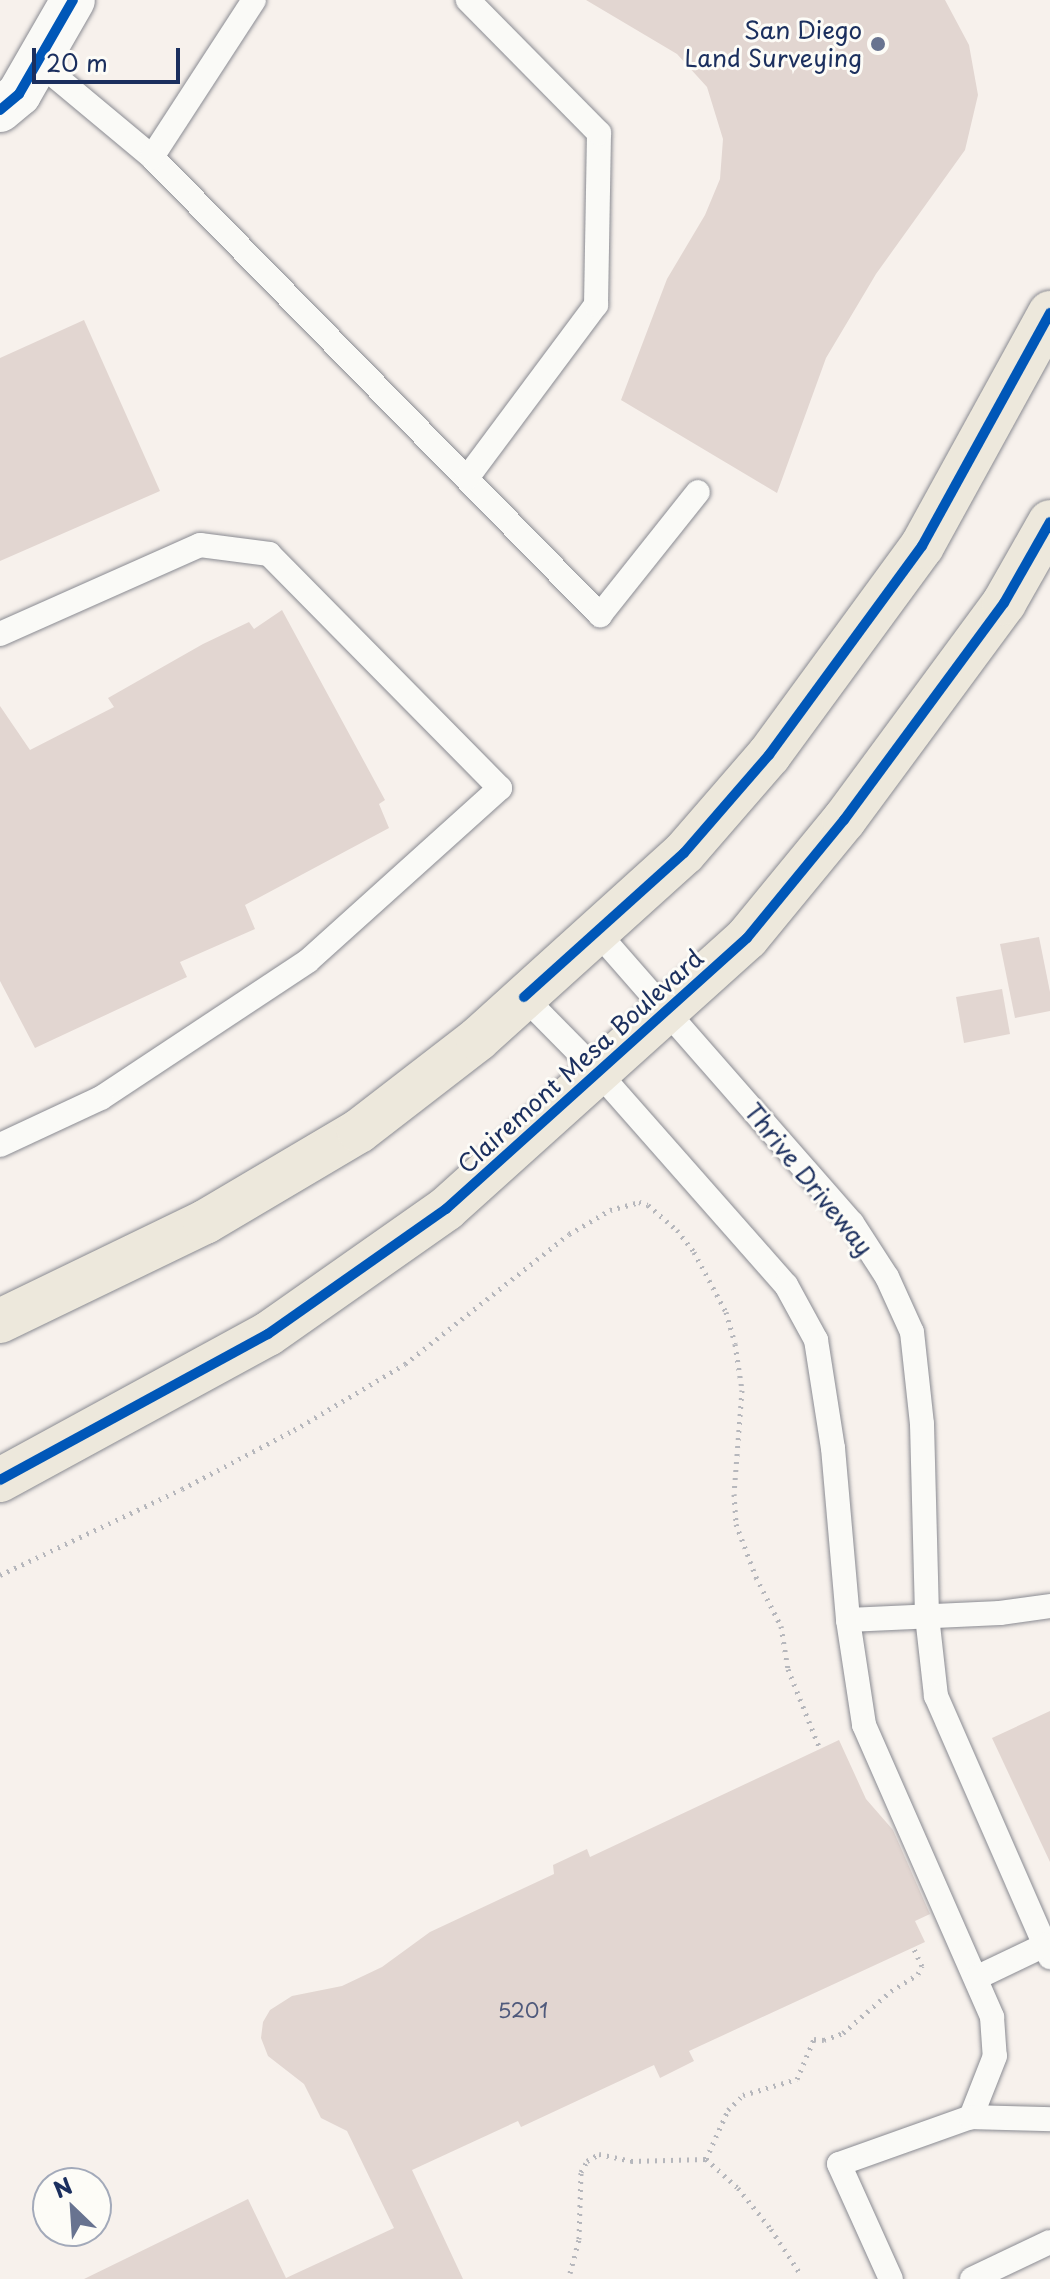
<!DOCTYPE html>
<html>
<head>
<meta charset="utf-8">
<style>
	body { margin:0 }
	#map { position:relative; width:1050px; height:2279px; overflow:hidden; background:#f7f1ec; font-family:"Playpen Sans",sans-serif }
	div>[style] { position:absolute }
	.building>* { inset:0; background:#e2d6d1 }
	.path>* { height:5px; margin-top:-2.5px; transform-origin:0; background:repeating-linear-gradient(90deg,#b6b7bc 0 2px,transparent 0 8px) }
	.roads { filter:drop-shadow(0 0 2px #8a8b92) drop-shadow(0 0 2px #8a8b92) }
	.service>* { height:24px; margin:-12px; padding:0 12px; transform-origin:12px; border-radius:12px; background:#fafaf7 }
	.minor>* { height:44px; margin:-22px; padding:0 22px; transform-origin:22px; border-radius:22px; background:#fafaf7 }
	.primary>* { height:44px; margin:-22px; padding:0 22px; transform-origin:22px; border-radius:22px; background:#ede8dc }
	.cycleway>* { height:10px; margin:-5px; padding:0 5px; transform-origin:5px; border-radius:5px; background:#0057b8 }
	.dots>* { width:22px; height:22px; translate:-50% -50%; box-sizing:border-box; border:4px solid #fdfcf7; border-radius:50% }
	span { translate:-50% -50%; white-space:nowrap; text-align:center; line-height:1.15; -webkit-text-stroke:6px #fdfcf7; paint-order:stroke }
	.number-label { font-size:20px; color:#4f5a7c }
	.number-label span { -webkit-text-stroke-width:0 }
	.poi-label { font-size:24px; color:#1b2f5e }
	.right { translate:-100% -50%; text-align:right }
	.street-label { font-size:24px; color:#1b2f5e }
	.north { position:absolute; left:32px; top:2167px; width:80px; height:80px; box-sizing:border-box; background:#fdfcf7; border:2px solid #a3aaba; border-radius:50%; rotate:335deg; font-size:22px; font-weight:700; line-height:32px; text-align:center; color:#1b2f5e }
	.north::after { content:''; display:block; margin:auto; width:28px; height:36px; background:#687390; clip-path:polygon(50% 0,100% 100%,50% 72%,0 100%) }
	.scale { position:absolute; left:32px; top:48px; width:148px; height:36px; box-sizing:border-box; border:4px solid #1b2f5e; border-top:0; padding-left:10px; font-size:24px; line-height:28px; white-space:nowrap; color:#1b2f5e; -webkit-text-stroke:6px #fdfcf7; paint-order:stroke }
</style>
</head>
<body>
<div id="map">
	<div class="building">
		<i style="clip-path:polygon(586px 0,945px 0,969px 45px,978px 95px,965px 150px,876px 274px,826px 358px,777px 493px,621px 400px,667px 279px,705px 215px,720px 179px,723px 139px,707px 87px,677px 54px)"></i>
		<i style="clip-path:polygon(84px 320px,160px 491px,0 561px,0 358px)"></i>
		<i style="clip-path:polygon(282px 610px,385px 800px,379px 804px,389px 828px,245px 905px,255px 929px,180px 962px,187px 977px,35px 1048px,0 981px,0 706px,30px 750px,114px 707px,108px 698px,203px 644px,249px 622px,254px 629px)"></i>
		<i style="clip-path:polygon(1039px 937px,1050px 992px,1050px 1011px,1015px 1018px,1000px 944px)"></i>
		<i style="clip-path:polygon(1002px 989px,1010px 1034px,964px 1043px,956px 997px)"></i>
		<i style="clip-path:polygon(1050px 1711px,1050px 1862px,992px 1738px)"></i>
		<i style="clip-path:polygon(839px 1740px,866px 1799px,893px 1830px,930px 1914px,915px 1921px,925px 1942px,689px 2051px,694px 2061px,660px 2078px,654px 2065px,521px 2127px,518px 2121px,412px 2170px,463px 2279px,84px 2279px,248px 2199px,286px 2278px,394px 2228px,347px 2131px,321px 2118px,304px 2084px,268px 2056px,261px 2038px,263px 2022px,270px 2010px,292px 1996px,342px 1986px,382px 1967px,430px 1932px,554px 1874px,553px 1865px,587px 1849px,590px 1857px)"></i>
	</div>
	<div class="path">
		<i style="left:0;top:1575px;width:201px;rotate:-25.3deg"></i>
		<i style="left:182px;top:1489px;width:127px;rotate:-27.8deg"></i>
		<i style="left:294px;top:1430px;width:129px;rotate:-30.7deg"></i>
		<i style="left:405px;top:1364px;width:209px;rotate:-38.4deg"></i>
		<i style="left:569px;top:1234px;width:48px;rotate:-30.3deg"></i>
		<i style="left:610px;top:1210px;width:30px;rotate:-15deg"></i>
		<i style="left:639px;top:1202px;width:9px;rotate:18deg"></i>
		<i style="left:648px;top:1205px;width:38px;rotate:41deg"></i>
		<i style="left:677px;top:1230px;width:28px;rotate:52deg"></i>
		<i style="left:694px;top:1252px;width:68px;rotate:61.9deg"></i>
		<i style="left:726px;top:1312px;width:33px;rotate:74deg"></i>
		<i style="left:735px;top:1344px;width:47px;rotate:81.3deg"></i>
		<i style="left:742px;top:1390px;width:104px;rotate:94.4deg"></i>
		<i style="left:734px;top:1494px;width:30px;rotate:86deg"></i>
		<i style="left:736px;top:1524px;width:57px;rotate:69.3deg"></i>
		<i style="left:756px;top:1577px;width:55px;rotate:63deg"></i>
		<i style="left:781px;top:1626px;width:44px;rotate:80.8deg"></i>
		<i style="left:788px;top:1669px;width:86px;rotate:68.2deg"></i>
		<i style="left:706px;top:2159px;width:43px;rotate:42.2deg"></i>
		<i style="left:738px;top:2188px;width:53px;rotate:51.2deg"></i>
		<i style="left:771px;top:2229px;width:51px;rotate:56.9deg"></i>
		<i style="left:570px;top:2273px;width:35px;rotate:-75deg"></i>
		<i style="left:579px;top:2239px;width:67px;rotate:-88.3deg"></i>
		<i style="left:581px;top:2172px;width:13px;rotate:-61deg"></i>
		<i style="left:587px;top:2161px;width:14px;rotate:-30deg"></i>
		<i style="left:599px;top:2154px;width:33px;rotate:12deg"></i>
		<i style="left:631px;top:2161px;width:75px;rotate:-1.5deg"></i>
		<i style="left:706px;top:2159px;width:54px;rotate:-65.8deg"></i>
		<i style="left:728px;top:2110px;width:21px;rotate:-45deg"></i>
		<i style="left:743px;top:2095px;width:56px;rotate:-16.5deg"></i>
		<i style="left:797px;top:2079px;width:43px;rotate:-67deg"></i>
		<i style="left:814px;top:2039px;width:10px;rotate:6deg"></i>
		<i style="left:824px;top:2040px;width:20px;rotate:-20deg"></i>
		<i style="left:843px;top:2033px;width:64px;rotate:-41.2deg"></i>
		<i style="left:891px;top:1991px;width:32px;rotate:-32deg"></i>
		<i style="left:918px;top:1974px;width:9px;rotate:-63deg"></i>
		<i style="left:922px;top:1966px;width:21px;rotate:-115deg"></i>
	</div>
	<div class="roads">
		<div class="service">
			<i style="left:38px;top:62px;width:148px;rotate:39.8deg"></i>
			<i style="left:152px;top:157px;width:641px;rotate:45.63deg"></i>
			<i style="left:600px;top:615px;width:157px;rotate:-51.5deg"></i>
			<i style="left:152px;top:157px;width:187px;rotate:-57deg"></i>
			<i style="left:467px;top:478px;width:216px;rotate:-53.3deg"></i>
			<i style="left:596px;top:305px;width:172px;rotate:-89deg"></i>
			<i style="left:599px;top:133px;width:187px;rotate:-134.6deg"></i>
			<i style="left:0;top:634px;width:219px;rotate:-24deg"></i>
			<i style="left:200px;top:545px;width:70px;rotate:7.4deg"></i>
			<i style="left:269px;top:554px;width:329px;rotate:45.4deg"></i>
			<i style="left:500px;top:788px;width:258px;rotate:138deg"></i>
			<i style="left:308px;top:961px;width:248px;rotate:146.5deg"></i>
			<i style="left:101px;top:1098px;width:111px;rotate:155deg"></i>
			<i style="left:597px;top:932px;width:387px;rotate:48.8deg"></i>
			<i style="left:852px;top:1223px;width:64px;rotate:57.1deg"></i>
			<i style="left:887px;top:1277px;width:60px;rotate:65.6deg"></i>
			<i style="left:912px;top:1332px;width:93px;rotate:83.8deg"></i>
			<i style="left:922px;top:1424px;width:192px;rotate:88.5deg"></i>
			<i style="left:927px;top:1616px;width:81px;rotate:83.6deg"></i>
			<i style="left:936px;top:1696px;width:285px;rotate:66.4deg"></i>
			<i style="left:524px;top:997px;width:105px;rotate:45.4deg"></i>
			<i style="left:598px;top:1072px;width:284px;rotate:48.6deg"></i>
			<i style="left:786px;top:1285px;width:63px;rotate:61.4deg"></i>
			<i style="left:816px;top:1340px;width:109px;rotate:81.1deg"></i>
			<i style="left:833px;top:1448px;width:173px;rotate:85deg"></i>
			<i style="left:848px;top:1620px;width:106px;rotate:81.3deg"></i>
			<i style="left:864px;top:1725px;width:319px;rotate:66.3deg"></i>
			<i style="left:992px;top:2017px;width:39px;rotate:86deg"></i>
			<i style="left:995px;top:2056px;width:66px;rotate:111.5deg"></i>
			<i style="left:971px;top:2117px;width:140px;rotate:160.4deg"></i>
			<i style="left:839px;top:2164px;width:126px;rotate:65.7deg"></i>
			<i style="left:848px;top:1620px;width:152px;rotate:-2.6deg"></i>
			<i style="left:1000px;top:1613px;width:50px;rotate:-8deg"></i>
			<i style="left:976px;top:1978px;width:76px;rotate:-25.6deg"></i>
			<i style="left:971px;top:2117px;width:79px;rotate:1.5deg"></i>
			<i style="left:972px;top:2279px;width:86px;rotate:-25.4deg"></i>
		</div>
		<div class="minor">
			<i style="left:0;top:110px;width:25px;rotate:-40deg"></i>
			<i style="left:19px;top:94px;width:108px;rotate:-60.1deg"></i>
		</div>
		<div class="primary">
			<i style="left:0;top:1321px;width:228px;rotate:-25.8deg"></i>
			<i style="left:205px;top:1222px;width:179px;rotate:-30.6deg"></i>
			<i style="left:359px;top:1131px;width:150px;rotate:-37.7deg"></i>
			<i style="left:478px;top:1039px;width:278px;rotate:-42.1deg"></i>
			<i style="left:684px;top:853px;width:130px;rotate:-49.1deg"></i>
			<i style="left:769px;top:755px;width:259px;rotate:-53.8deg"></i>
			<i style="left:922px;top:546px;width:266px;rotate:-61.2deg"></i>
			<i style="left:0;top:1480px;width:305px;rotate:-28.6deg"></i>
			<i style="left:268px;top:1334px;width:218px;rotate:-35.1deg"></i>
			<i style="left:446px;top:1209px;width:405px;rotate:-42deg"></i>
			<i style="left:747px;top:938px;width:153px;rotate:-50.6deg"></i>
			<i style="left:844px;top:820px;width:270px;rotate:-53.6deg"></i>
			<i style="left:1004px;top:603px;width:93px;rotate:-60.4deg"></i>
		</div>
	</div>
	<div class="cycleway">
		<i style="left:0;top:110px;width:25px;rotate:-40deg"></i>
		<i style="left:19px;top:94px;width:108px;rotate:-60.1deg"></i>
		<i style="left:524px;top:997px;width:215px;rotate:-42deg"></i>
		<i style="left:684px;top:853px;width:130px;rotate:-49.1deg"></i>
		<i style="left:769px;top:755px;width:259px;rotate:-53.8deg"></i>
		<i style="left:922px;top:546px;width:266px;rotate:-61.2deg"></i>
		<i style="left:0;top:1480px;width:305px;rotate:-28.6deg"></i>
		<i style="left:268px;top:1334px;width:218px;rotate:-35.1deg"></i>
		<i style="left:446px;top:1209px;width:405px;rotate:-42deg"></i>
		<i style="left:747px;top:938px;width:153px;rotate:-50.6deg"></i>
		<i style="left:844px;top:820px;width:270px;rotate:-53.6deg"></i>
		<i style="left:1004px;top:603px;width:93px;rotate:-60.4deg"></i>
	</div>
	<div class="dots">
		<i style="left:878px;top:44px;background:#687390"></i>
	</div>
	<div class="number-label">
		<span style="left:523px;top:2010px">5201</span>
	</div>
	<div class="poi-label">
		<span class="right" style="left:862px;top:44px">San Diego<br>Land Surveying</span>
	</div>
	<div class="street-label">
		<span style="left:580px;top:1061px;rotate:-42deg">Clairemont Mesa Boulevard</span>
		<span style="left:809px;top:1179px;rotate:51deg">Thrive Driveway</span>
	</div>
	<div class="north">N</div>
	<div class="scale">20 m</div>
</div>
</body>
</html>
